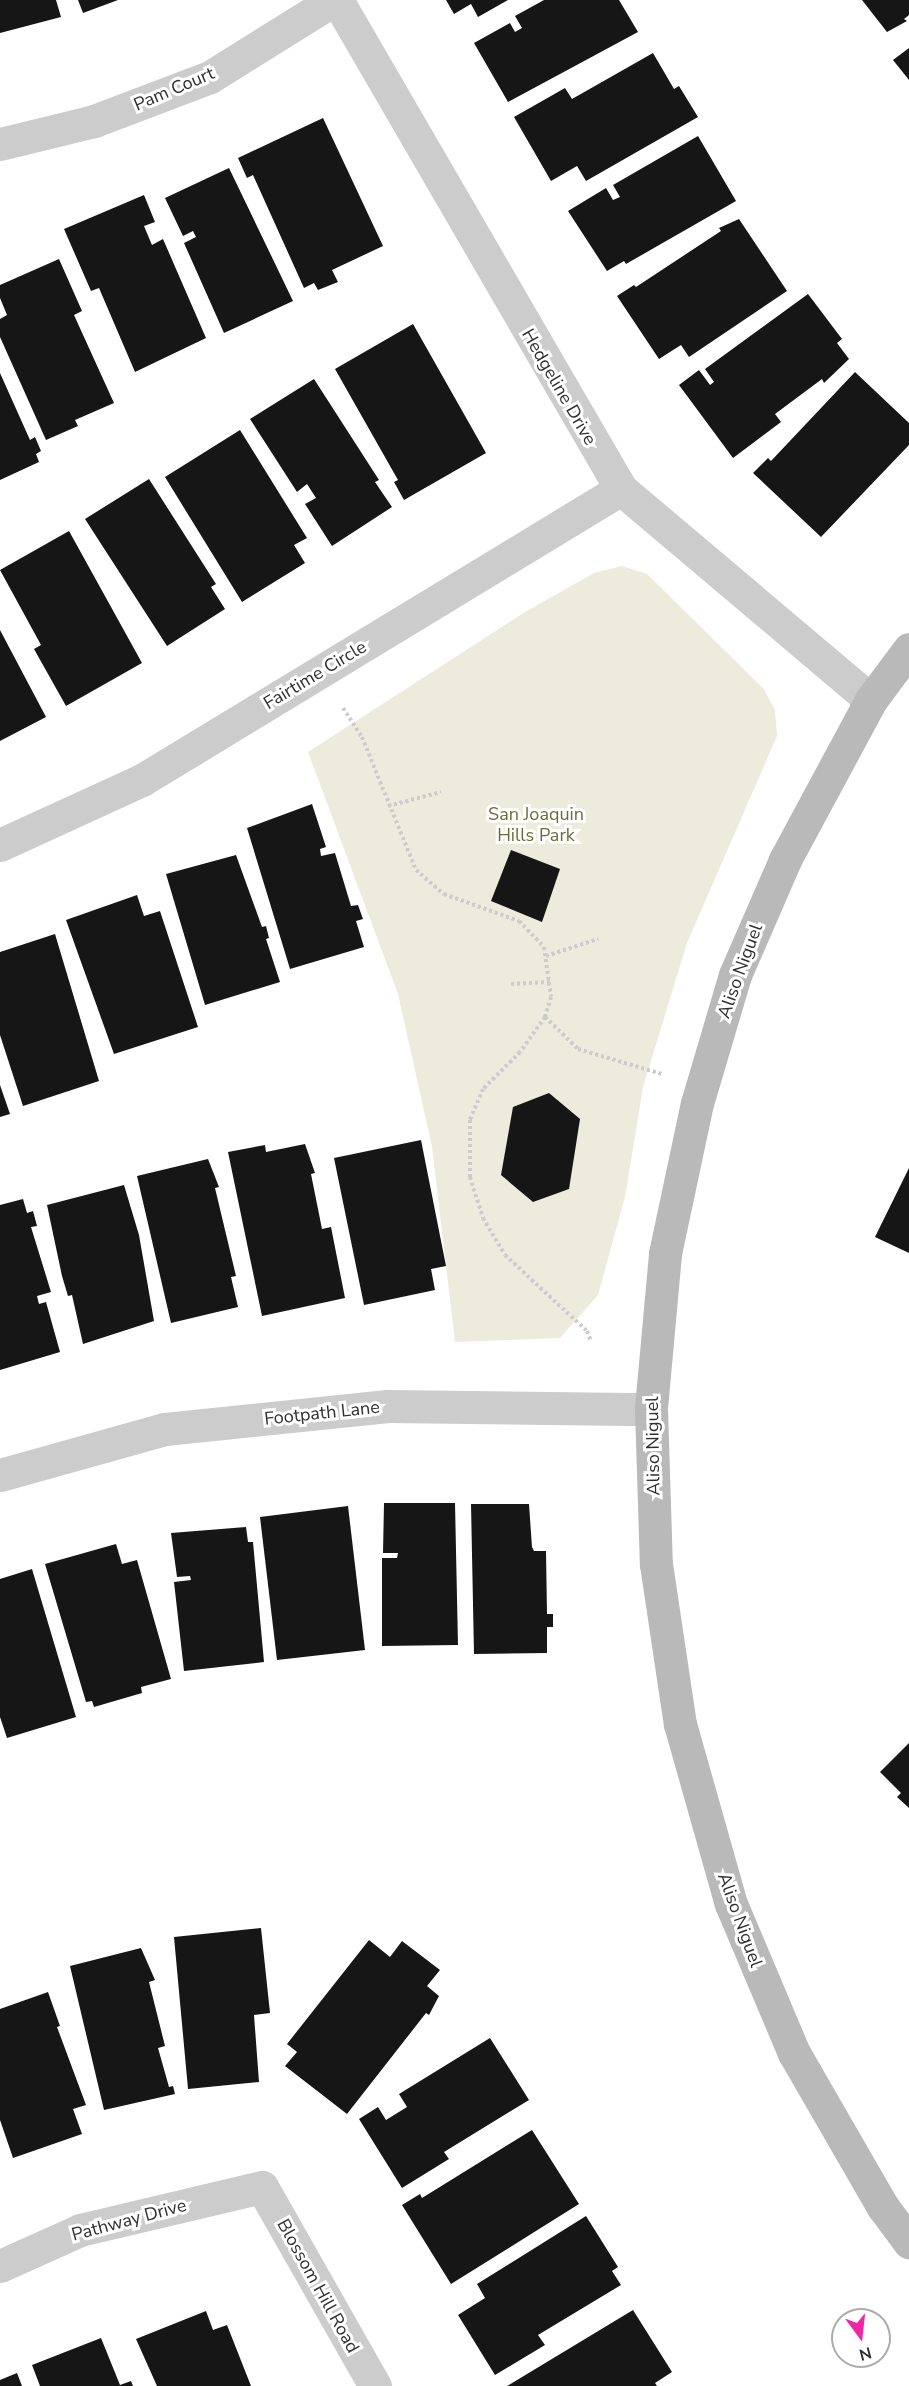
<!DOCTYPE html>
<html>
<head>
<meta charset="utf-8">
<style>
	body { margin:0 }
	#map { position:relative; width:909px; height:2386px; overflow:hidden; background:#fff; font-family:"Nunito Sans",sans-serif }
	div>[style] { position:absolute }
	.green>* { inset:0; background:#edebdb }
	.building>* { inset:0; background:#161616 }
	.path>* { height:4px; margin-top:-2px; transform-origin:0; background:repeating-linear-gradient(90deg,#ccc 0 3px,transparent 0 6px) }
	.street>* { height:33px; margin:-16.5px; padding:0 16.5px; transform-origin:16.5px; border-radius:16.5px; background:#ccc }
	.secondary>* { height:33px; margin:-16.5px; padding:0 16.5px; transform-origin:16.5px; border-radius:16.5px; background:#b9b9b9 }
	span { translate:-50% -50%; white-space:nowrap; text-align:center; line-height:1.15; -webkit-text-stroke:6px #fff; paint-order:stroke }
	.street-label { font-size:18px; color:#2f2f2f }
	.park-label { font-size:18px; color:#6d6c39 }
	.north { position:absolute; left:831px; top:2308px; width:60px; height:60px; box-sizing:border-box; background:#fff; border:2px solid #acacac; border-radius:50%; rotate:165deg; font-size:16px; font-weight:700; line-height:24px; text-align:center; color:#2f2f2f }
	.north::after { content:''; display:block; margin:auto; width:21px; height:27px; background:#f026a7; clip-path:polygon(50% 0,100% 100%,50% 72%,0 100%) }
</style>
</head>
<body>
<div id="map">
	<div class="green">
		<i style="clip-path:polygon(622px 566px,647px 574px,763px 688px,775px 710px,777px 736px,687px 943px,643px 1087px,625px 1197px,598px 1295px,560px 1338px,455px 1342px,432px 1147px,398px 994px,308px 752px,525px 612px,594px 573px)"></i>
	</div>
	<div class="building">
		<i style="clip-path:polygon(0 0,56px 0,61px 17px,0 33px)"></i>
		<i style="clip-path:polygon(78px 0,118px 0,83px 13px)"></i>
		<i style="clip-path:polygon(446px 0,508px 0,478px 17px,471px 4px,454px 14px)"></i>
		<i style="clip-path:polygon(544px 0,619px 0,638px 32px,508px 102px,474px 43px,510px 23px,515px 32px,522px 28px,515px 16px)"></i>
		<i style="clip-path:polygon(862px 0,909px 0,909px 15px,904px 19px,907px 21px,887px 32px)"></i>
		<i style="clip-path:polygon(909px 48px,909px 80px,893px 60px)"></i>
		<i style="clip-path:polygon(653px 53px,674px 89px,679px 86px,698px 117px,586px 181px,577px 166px,551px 181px,514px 117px,565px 88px,572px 99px)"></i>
		<i style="clip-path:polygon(323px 118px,383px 246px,332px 270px,338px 282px,318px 290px,314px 283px,304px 288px,253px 175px,247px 178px,238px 158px)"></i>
		<i style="clip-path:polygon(698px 136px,736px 201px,626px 264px,624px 261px,607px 271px,568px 211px,606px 188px,613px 200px,620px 197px,613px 185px)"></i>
		<i style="clip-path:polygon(229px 168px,293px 301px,224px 333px,184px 243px,196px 237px,193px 231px,183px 236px,165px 198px)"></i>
		<i style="clip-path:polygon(144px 195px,155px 222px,144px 226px,152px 245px,163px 239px,206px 338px,135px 372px,99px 288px,91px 291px,64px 229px)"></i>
		<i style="clip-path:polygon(739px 219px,787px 291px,689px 357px,681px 345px,659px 359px,617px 296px,634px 285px,636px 287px,721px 231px,719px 228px)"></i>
		<i style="clip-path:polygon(59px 259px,82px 311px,74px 315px,114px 403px,75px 420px,78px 426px,46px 440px,0 337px,0 319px,7px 315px,0 298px,0 285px)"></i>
		<i style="clip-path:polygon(808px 294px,842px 339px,837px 343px,849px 359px,824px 383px,822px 379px,775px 414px,781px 422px,733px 458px,679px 385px,699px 370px,710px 385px,714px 382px,705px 369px)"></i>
		<i style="clip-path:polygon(413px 324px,486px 453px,404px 500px,394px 482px,398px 480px,335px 369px)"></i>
		<i style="clip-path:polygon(855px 372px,909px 423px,909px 445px,821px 537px,753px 473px,768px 458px,771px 461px)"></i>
		<i style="clip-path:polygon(0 373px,30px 440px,35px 437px,41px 451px,36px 454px,39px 462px,0 480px)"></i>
		<i style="clip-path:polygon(314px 379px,379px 480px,375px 482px,392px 507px,332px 546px,305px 504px,316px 498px,307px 484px,297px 492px,250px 419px)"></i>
		<i style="clip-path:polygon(240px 430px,307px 538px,294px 545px,305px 563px,242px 602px,165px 477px)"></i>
		<i style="clip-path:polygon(149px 479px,216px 584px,211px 587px,225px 609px,167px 646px,85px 519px)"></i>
		<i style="clip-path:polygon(69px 531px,142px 663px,66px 706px,34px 649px,41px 645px,0 570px)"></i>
		<i style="clip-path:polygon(0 630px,46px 717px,0 741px)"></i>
		<i style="clip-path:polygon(312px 804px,326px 847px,320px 849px,321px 856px,335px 853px,351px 906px,358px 905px,363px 919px,356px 921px,364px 947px,290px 969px,247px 828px)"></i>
		<i style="clip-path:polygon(511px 850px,560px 869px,542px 922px,491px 901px)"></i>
		<i style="clip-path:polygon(236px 855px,262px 927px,266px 926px,269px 938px,266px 939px,280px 982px,205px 1005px,166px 874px)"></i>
		<i style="clip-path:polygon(137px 895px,144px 916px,160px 911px,198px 1027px,114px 1054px,66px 920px)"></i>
		<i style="clip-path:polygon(55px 934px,99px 1081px,23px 1106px,0 1035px,0 952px)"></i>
		<i style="clip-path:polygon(0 1085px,10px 1114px,0 1117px)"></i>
		<i style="clip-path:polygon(549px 1093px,580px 1119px,569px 1189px,533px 1202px,501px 1175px,513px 1107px)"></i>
		<i style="clip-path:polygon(421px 1140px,446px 1266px,431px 1269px,435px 1290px,364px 1305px,334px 1158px)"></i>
		<i style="clip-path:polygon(305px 1144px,315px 1173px,311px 1174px,322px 1229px,331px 1227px,345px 1298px,262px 1316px,228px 1152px,265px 1145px,266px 1152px)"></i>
		<i style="clip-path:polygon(208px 1159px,219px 1187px,215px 1188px,236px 1276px,231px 1277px,238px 1307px,171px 1323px,137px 1176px)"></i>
		<i style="clip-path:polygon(909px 1168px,909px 1253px,875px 1237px)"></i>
		<i style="clip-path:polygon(124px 1185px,139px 1235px,154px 1321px,83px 1344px,72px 1295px,68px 1296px,62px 1276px,47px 1205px)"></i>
		<i style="clip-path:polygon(23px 1199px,27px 1213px,33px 1211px,37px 1226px,31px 1227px,51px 1292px,37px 1296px,39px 1304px,46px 1302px,60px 1352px,0 1370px,0 1205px)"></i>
		<i style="clip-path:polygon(384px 1503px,455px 1503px,458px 1645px,382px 1646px,382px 1558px,397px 1558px,398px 1553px,383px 1553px)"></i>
		<i style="clip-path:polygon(471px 1504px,529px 1504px,532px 1547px,534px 1551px,546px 1551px,547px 1614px,553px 1614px,553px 1627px,547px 1627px,547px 1653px,474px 1654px)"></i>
		<i style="clip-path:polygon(348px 1506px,365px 1650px,277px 1660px,260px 1517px)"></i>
		<i style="clip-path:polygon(246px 1527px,248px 1542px,253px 1542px,264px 1662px,184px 1671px,174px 1582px,191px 1580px,190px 1576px,177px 1577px,171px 1533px)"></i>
		<i style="clip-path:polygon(116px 1544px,122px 1564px,137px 1560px,171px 1679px,141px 1687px,142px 1693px,94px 1707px,92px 1701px,86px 1702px,45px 1564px)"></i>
		<i style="clip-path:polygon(32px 1569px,76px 1717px,7px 1738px,0 1717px,0 1579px)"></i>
		<i style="clip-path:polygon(909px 1743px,909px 1808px,897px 1797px,901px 1793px,880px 1772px)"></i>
		<i style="clip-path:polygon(261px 1928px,270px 2013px,254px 2015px,259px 2082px,188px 2089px,174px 1937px)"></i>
		<i style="clip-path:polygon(369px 1940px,390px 1957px,402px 1941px,440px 1970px,427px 1986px,439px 1996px,429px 2015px,426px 2013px,347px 2114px,285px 2066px,297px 2052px,287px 2044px)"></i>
		<i style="clip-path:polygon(141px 1948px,155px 1980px,149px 1982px,165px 2046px,158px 2048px,169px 2087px,173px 2086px,175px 2094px,104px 2110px,70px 1966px)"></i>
		<i style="clip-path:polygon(48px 1992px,60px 2026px,57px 2027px,86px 2105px,73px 2109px,82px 2134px,13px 2158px,0 2120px,0 2009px)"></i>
		<i style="clip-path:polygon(490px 2038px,529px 2100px,444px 2152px,449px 2159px,402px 2188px,359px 2119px,378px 2107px,386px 2120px,407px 2107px,399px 2094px)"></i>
		<i style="clip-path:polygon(532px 2130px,579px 2204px,451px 2284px,402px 2205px,420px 2194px,422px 2198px)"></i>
		<i style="clip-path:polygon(586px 2216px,618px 2267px,612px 2271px,621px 2285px,538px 2335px,545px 2345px,495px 2375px,458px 2315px,485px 2298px,477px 2284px)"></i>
		<i style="clip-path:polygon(633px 2310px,672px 2372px,655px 2383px,657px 2386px,507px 2386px)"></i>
		<i style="clip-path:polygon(206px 2311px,213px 2330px,227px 2325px,251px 2386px,157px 2386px,136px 2339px)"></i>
		<i style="clip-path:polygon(101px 2338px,120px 2385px,131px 2381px,133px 2386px,40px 2386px,32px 2365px)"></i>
		<i style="clip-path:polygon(17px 2373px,22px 2386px,0 2386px,0 2380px)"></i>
	</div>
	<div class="path">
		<i style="left:343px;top:708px;width:35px;rotate:57deg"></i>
		<i style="left:362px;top:737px;width:144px;rotate:67.9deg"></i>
		<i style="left:416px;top:870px;width:37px;rotate:41deg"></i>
		<i style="left:444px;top:894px;width:80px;rotate:19.8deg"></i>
		<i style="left:519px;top:921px;width:36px;rotate:46deg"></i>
		<i style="left:544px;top:947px;width:50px;rotate:82deg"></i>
		<i style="left:551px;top:997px;width:21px;rotate:107deg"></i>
		<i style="left:545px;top:1017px;width:46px;rotate:44.1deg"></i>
		<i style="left:578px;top:1049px;width:88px;rotate:16.6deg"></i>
		<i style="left:388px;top:806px;width:55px;rotate:-14.8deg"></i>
		<i style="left:546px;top:956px;width:55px;rotate:-18.1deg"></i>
		<i style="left:511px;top:984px;width:39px;rotate:-3deg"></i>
		<i style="left:545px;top:1017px;width:43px;rotate:125.5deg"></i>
		<i style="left:520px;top:1052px;width:52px;rotate:135deg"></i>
		<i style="left:483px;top:1089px;width:34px;rotate:113deg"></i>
		<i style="left:470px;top:1120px;width:57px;rotate:90deg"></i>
		<i style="left:470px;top:1177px;width:43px;rotate:72.4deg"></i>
		<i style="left:483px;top:1218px;width:43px;rotate:59.3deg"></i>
		<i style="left:505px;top:1255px;width:112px;rotate:42.8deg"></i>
		<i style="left:587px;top:1331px;width:11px;rotate:68deg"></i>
	</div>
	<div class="street">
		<i style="left:337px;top:0;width:565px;rotate:59.85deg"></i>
		<i style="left:621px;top:489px;width:327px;rotate:40.2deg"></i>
		<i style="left:0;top:144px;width:97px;rotate:-13.7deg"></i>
		<i style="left:94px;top:121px;width:124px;rotate:-20.8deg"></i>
		<i style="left:210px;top:77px;width:145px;rotate:-32deg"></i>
		<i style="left:0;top:845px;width:156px;rotate:-24.6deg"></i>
		<i style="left:142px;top:780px;width:560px;rotate:-31.28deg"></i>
		<i style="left:0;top:1475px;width:171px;rotate:-15.6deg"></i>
		<i style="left:165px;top:1429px;width:224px;rotate:-5.9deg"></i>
		<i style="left:388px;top:1406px;width:263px;rotate:0.7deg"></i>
		<i style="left:0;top:2266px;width:88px;rotate:-24.2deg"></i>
		<i style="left:80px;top:2230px;width:187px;rotate:-13.3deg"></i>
		<i style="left:262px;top:2187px;width:229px;rotate:60.4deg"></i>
	</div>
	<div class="secondary">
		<i style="left:909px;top:649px;width:64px;rotate:126.7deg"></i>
		<i style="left:871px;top:700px;width:182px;rotate:118.3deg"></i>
		<i style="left:785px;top:860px;width:125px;rotate:113.5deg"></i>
		<i style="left:735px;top:975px;width:134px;rotate:106.5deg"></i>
		<i style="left:697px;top:1103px;width:154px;rotate:102deg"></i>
		<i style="left:665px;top:1254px;width:156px;rotate:95.2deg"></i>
		<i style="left:651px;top:1409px;width:155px;rotate:88.2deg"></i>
		<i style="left:656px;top:1564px;width:162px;rotate:81.5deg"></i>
		<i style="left:680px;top:1724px;width:187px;rotate:74.2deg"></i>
		<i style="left:731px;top:1904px;width:162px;rotate:67.1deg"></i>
		<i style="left:794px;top:2053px;width:178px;rotate:60deg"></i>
		<i style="left:883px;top:2207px;width:44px;rotate:53.4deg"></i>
	</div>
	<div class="street-label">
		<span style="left:174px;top:89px;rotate:-23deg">Pam Court</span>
		<span style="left:559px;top:387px;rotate:60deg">Hedgeline Drive</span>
		<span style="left:315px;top:675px;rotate:-31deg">Fairtime Circle</span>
		<span style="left:740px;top:971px;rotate:-70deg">Aliso Niguel</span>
		<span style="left:322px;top:1413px;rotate:-6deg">Footpath Lane</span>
		<span style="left:653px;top:1446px;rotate:-91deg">Aliso Niguel</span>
		<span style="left:740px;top:1920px;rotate:70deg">Aliso Niguel</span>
		<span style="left:129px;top:2220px;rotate:-15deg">Pathway Drive</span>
		<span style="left:318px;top:2286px;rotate:61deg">Blossom Hill Road</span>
	</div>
	<div class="park-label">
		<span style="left:536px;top:825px">San Joaquin<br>Hills Park</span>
	</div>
	<div class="north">N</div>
</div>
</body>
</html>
